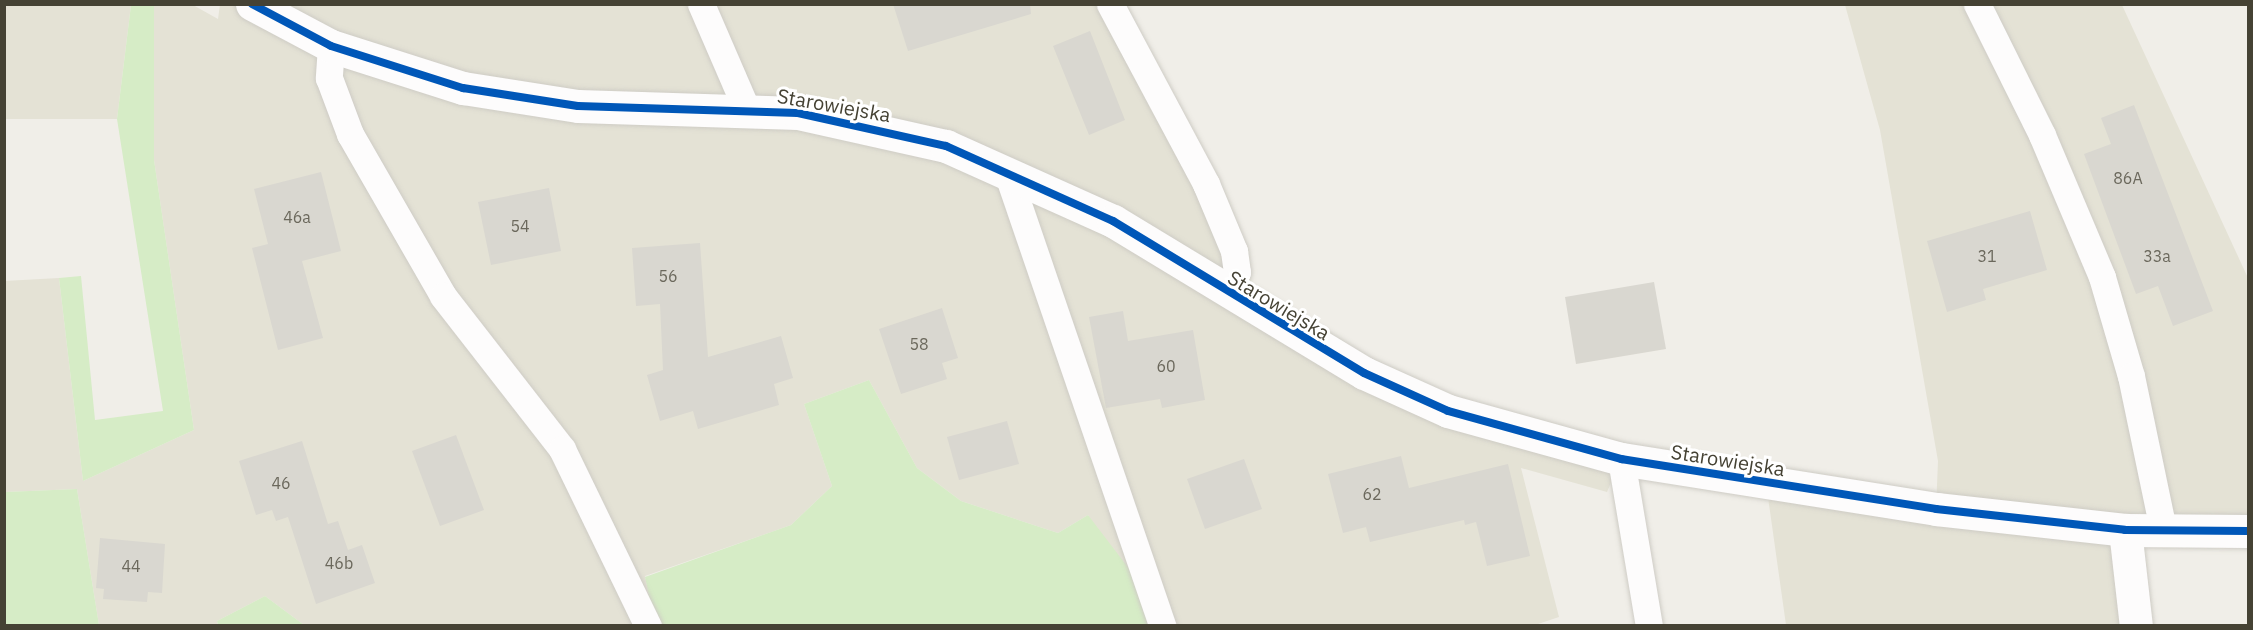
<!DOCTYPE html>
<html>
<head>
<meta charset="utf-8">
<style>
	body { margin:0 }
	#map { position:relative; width:2253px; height:630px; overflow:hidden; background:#f0eee8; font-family:"IBM Plex Sans",sans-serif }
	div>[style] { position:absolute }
	.residential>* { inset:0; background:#e4e2d5 }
	.green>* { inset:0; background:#d6ecc6 }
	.building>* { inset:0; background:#d9d7d0 }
	.roads { filter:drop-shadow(0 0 2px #ceccc5) drop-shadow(0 0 2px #ceccc5) }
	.service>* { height:27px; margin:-13.5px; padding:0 13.5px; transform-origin:13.5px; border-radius:13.5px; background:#fdfcfc }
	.minor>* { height:33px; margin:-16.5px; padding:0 16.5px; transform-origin:16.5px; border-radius:16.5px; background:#fdfcfc }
	.cycleway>* { height:8px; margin:-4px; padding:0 4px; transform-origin:4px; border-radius:4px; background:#0057b8 }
	span { translate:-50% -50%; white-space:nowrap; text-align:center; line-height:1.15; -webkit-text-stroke:6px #fff; paint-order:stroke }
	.number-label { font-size:16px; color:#6b685c }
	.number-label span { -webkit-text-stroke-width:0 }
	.street-label { font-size:20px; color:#454234 }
	.frame { position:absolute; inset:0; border:6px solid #454234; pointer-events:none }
</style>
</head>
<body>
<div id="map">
	<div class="residential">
		<i style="clip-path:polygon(220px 4px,1110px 5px,1237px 272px,1297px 337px,1621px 459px,1607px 492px,1521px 468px,1559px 617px,1535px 625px,1148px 625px,1088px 515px,1058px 533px,961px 501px,917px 468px,869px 380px,804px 404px,832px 486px,791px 525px,645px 576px,655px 625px,304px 625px,265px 596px,217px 621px,218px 625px,99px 625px,77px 489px,5px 492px,4px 281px,59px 278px,83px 481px,194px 430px,154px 160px,154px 5px,193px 5px,218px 19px)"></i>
		<i style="clip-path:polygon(4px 5px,131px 5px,117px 119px,5px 119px)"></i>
		<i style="clip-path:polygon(1845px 5px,2122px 5px,2248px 278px,2248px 531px,2125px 530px,2136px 625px,1786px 625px,1766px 483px,1936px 509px,1938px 461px,1880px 130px)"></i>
	</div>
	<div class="green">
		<i style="clip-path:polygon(131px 5px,154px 5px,154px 160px,194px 430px,83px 481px,59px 278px,81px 276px,95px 420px,163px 411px,117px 119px)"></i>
		<i style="clip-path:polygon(869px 380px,917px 468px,961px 501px,1058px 533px,1088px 515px,1130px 570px,1148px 625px,655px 625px,645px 577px,791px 525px,832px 486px,804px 404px)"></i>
		<i style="clip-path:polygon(77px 489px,99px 625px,5px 625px,5px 492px)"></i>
		<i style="clip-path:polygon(265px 596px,304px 625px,218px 625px,217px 621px)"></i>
	</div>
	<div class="building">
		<i style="clip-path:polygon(893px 4px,1030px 4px,1031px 14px,908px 51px)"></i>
		<i style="clip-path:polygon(1090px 31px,1125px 120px,1089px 135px,1053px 46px)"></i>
		<i style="clip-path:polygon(2134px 105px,2213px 311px,2173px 326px,2158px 286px,2136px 294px,2084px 154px,2111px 144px,2101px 118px)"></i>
		<i style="clip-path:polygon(321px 172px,341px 251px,302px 261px,323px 338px,278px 350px,252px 248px,268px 244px,254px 189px)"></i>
		<i style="clip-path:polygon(549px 188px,561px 251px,491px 265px,478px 202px)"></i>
		<i style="clip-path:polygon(2030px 211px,2047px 270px,1983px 289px,1986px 300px,1947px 312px,1927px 241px)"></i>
		<i style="clip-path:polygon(700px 243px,708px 357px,781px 336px,793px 378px,774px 384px,779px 405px,698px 429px,693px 411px,660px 421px,647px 375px,663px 370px,660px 304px,636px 306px,632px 248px)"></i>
		<i style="clip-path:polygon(1654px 282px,1666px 349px,1576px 364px,1565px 297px)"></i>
		<i style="clip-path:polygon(942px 308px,958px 358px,942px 363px,947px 379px,901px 394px,879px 329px)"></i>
		<i style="clip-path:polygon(1123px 311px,1128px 341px,1193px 330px,1205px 400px,1162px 408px,1160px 399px,1106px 408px,1089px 317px)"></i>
		<i style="clip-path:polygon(1007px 421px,1019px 464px,959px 480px,947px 437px)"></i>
		<i style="clip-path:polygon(456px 435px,484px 510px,440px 526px,412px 451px)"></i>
		<i style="clip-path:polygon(302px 441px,328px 524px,338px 521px,348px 550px,362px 545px,375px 583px,316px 604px,288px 517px,276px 521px,272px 510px,256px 515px,239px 461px)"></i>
		<i style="clip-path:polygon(1401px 456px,1409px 488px,1508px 464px,1530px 556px,1487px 566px,1476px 522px,1465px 525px,1464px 520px,1370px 542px,1366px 527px,1343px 533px,1328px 474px)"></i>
		<i style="clip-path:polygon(1244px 459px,1262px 509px,1205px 529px,1187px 479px)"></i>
		<i style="clip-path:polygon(100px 538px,165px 544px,162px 593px,148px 592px,147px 602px,103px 599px,104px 589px,96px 588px)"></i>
	</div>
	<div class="roads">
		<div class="service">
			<i style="left:701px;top:4px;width:113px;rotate:66.6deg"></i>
			<i style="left:1110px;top:4px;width:204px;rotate:61.9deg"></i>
			<i style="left:1206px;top:184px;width:73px;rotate:67.3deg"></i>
			<i style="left:1234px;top:251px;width:21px;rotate:82deg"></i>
			<i style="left:1237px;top:272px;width:23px;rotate:113deg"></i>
			<i style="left:1977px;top:4px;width:146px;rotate:63.6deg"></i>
			<i style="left:2042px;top:135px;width:154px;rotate:67.1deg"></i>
			<i style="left:2102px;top:277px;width:103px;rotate:73.7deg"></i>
			<i style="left:2131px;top:376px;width:156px;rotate:78.2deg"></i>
			<i style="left:331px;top:46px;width:32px;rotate:94deg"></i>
			<i style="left:329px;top:78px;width:60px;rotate:69.4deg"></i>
			<i style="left:350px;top:134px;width:187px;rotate:60.1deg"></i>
			<i style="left:443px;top:296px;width:194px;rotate:52.1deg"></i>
			<i style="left:562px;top:449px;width:197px;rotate:64.1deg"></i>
			<i style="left:1007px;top:172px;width:480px;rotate:71.1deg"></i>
			<i style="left:1621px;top:459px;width:169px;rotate:80.5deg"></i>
		</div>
		<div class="minor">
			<i style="left:252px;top:4px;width:89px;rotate:28deg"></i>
			<i style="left:331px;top:46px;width:139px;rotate:17.7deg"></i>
			<i style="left:463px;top:88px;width:116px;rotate:8.9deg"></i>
			<i style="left:578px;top:106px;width:220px;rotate:1.8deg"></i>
			<i style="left:798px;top:113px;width:152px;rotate:12.6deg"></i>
			<i style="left:946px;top:146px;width:183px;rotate:24.2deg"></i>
			<i style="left:1113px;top:221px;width:293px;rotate:31.2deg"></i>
			<i style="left:1364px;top:373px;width:92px;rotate:24.3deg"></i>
			<i style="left:1448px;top:411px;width:180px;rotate:15.5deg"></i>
			<i style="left:1621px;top:459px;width:319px;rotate:9deg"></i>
			<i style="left:1936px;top:509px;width:190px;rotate:6.3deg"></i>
			<i style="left:2125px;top:530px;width:123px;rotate:0.5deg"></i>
			<i style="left:2125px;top:530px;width:97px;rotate:83.5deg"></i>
		</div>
	</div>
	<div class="cycleway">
		<i style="left:252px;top:4px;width:89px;rotate:28deg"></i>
		<i style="left:331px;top:46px;width:139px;rotate:17.7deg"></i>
		<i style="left:463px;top:88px;width:116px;rotate:8.9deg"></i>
		<i style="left:578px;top:106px;width:220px;rotate:1.8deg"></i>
		<i style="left:798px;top:113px;width:152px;rotate:12.6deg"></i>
		<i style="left:946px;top:146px;width:183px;rotate:24.2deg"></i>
		<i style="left:1113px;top:221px;width:293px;rotate:31.2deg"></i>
		<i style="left:1364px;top:373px;width:92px;rotate:24.3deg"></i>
		<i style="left:1448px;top:411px;width:180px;rotate:15.5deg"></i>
		<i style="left:1621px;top:459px;width:319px;rotate:9deg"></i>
		<i style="left:1936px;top:509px;width:190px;rotate:6.3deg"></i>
		<i style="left:2125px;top:530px;width:123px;rotate:0.5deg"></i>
	</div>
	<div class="number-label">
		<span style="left:2128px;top:178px">86A</span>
		<span style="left:297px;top:217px">46a</span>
		<span style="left:520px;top:226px">54</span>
		<span style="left:1987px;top:256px">31</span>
		<span style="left:2157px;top:256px">33a</span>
		<span style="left:668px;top:276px">56</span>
		<span style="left:919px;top:344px">58</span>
		<span style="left:1166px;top:366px">60</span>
		<span style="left:281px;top:483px">46</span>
		<span style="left:1372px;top:494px">62</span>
		<span style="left:339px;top:563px">46b</span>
		<span style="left:131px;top:566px">44</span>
	</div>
	<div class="street-label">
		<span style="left:834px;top:105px;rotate:10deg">Starowiejska</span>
		<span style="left:1279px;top:305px;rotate:31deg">Starowiejska</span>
		<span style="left:1728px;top:460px;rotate:9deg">Starowiejska</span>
	</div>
	<div class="frame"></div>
</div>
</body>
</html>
